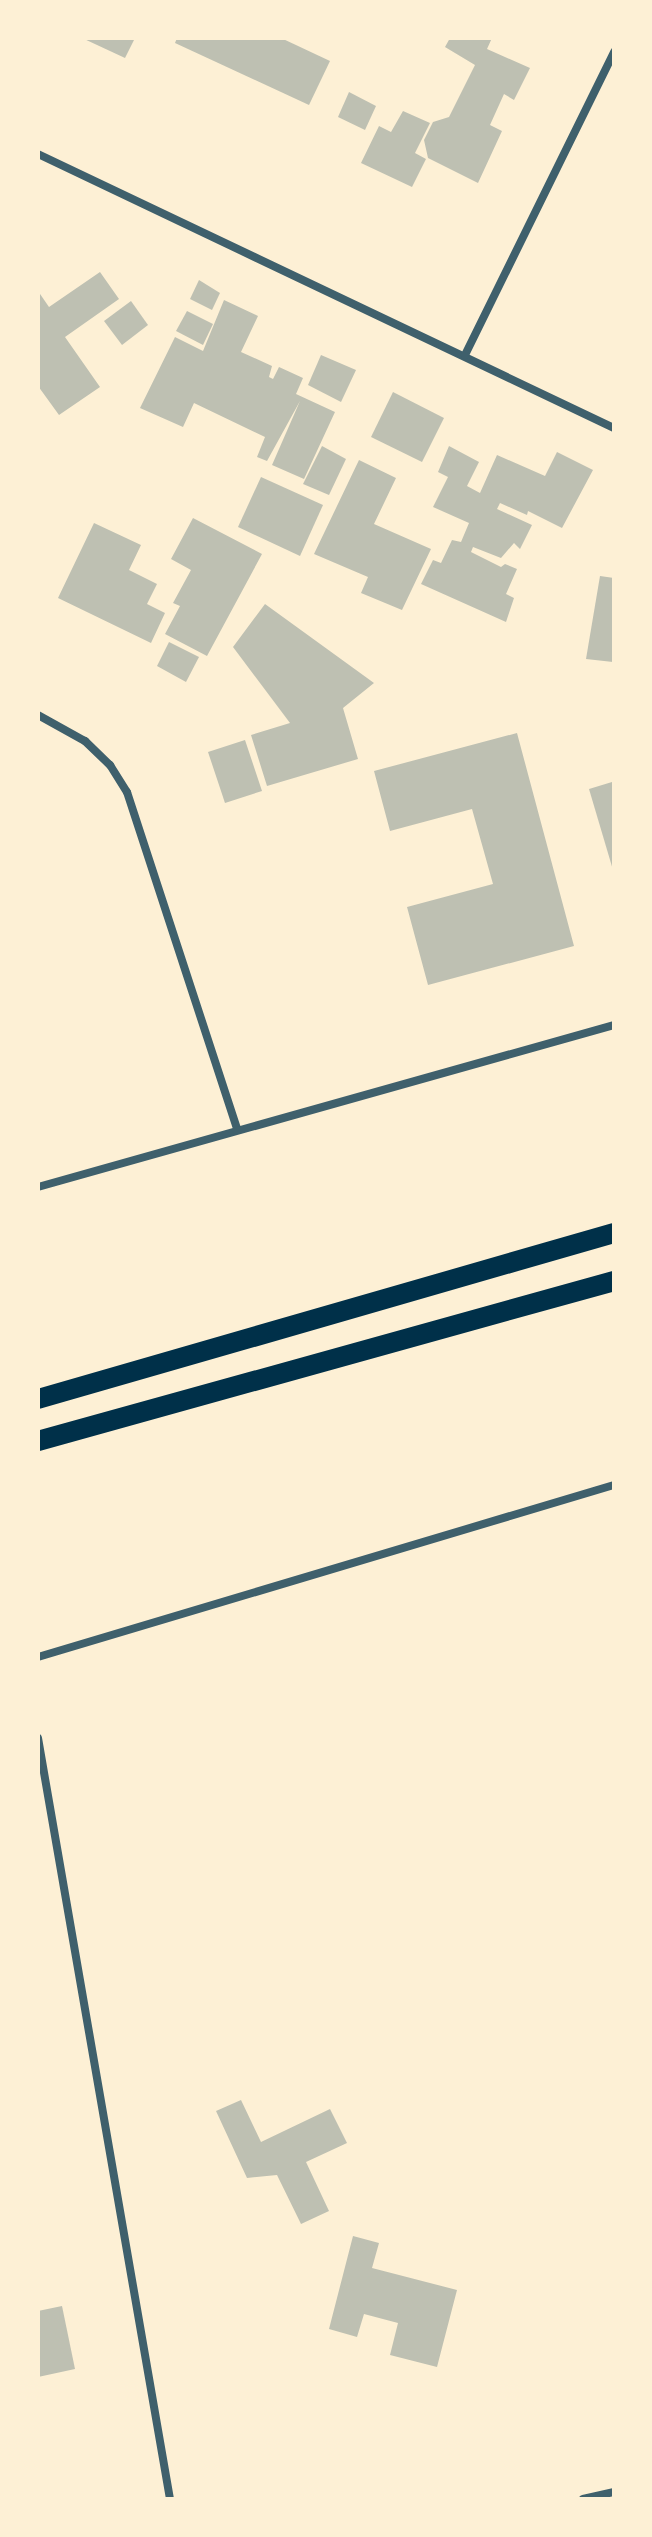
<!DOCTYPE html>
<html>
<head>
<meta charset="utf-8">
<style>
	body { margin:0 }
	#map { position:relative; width:652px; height:2537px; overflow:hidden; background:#fdf0d5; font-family:"Libre Baskerville",serif }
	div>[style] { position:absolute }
	.building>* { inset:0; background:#bec0b2 }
	.minor>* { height:8px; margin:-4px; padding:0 4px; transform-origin:4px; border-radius:4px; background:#3f606c }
	.primary>* { height:20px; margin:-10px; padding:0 10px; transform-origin:10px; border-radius:10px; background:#003049 }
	span { translate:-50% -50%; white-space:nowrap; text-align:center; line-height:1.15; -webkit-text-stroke:6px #fdf0d5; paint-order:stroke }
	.frame { position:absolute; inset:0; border:40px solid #fdf0d5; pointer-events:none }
</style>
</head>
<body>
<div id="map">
	<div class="building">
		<i style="clip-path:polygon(82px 38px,135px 38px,125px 58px)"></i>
		<i style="clip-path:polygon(177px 38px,281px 38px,330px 61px,309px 105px,175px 43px)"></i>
		<i style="clip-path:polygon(450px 38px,492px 38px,487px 49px,530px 68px,514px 100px,504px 94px,490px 125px,502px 131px,478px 183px,428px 158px,424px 140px,433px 122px,449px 117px,475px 65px,445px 47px)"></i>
		<i style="clip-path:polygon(349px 92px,376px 106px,365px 130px,338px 117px)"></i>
		<i style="clip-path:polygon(403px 111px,430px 123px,415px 153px,426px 159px,412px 187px,361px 163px,379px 126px,391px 132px)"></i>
		<i style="clip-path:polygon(100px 272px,119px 299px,65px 337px,100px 387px,59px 415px,38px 386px,38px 291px,49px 307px)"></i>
		<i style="clip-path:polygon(199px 280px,220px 293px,212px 310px,190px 299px)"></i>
		<i style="clip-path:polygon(224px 300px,258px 316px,241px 352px,272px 366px,269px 377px,273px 379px,279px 367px,303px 378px,296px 394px,335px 412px,304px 479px,272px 465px,300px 401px,267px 461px,257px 457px,265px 437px,194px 403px,183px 427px,140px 408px,175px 337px,203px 351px)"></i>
		<i style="clip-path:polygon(131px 301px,148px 325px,122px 345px,104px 321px)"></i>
		<i style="clip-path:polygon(187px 311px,213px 324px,203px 345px,176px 331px)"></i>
		<i style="clip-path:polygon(321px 355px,356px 370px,341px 402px,308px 385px)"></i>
		<i style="clip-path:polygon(393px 392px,444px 418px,422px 462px,371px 437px)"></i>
		<i style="clip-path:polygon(322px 446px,346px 459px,329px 495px,303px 484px)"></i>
		<i style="clip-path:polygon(449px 446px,479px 462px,467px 486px,480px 493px,497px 455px,545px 476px,557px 452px,593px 470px,562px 528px,528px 511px,527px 515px,500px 503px,497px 509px,532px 525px,520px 549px,514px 543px,501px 558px,473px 547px,471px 552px,501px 567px,505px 564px,517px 569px,506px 594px,514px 598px,506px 622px,421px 584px,433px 560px,441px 563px,452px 540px,461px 542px,469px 523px,433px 507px,448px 477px,438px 472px)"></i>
		<i style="clip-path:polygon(359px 460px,396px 478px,374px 524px,431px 549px,402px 610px,361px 593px,368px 577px,314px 554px)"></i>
		<i style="clip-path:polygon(261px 477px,323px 505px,300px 556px,238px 527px)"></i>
		<i style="clip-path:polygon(193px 518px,262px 554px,207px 656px,165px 634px,180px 606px,173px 603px,191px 570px,171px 559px)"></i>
		<i style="clip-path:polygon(94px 523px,141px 545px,129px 570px,157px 584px,147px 604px,165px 613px,151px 643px,58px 598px)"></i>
		<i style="clip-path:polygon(600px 576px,614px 578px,613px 662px,586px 659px)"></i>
		<i style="clip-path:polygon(265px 604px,374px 683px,343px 708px,358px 759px,267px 786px,251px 735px,290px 723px,233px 647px)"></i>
		<i style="clip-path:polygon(169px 642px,199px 657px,186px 682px,157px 666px)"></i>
		<i style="clip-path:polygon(517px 733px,574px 946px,428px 985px,407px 907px,493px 884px,472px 809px,390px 831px,374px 771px)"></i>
		<i style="clip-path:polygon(245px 740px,262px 791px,225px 803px,208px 752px)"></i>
		<i style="clip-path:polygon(612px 782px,614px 787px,613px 870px,589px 789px)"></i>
		<i style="clip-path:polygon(241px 2100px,261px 2142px,330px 2109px,347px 2143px,306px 2162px,329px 2211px,301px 2224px,277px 2175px,247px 2178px,216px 2111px)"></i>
		<i style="clip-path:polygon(353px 2236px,379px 2243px,372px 2268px,457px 2290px,437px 2367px,390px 2355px,398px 2323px,364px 2314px,357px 2337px,329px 2329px)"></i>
		<i style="clip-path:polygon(62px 2306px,75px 2369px,38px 2377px,38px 2311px)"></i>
	</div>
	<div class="minor">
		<i style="left:38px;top:154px;width:638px;rotate:25.44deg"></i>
		<i style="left:465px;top:355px;width:338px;rotate:-63.8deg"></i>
		<i style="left:38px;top:715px;width:54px;rotate:29deg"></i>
		<i style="left:85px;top:741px;width:35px;rotate:44deg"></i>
		<i style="left:110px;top:765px;width:32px;rotate:58deg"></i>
		<i style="left:127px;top:792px;width:354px;rotate:71.9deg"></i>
		<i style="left:38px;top:1187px;width:598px;rotate:-15.71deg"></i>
		<i style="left:38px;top:1657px;width:601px;rotate:-16.63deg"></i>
		<i style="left:38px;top:1738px;width:772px;rotate:80.16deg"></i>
		<i style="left:583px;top:2499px;width:32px;rotate:-13deg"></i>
	</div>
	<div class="primary">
		<i style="left:38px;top:1399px;width:599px;rotate:-16.08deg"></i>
		<i style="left:38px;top:1441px;width:598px;rotate:-15.52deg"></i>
	</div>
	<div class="frame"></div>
</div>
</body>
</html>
